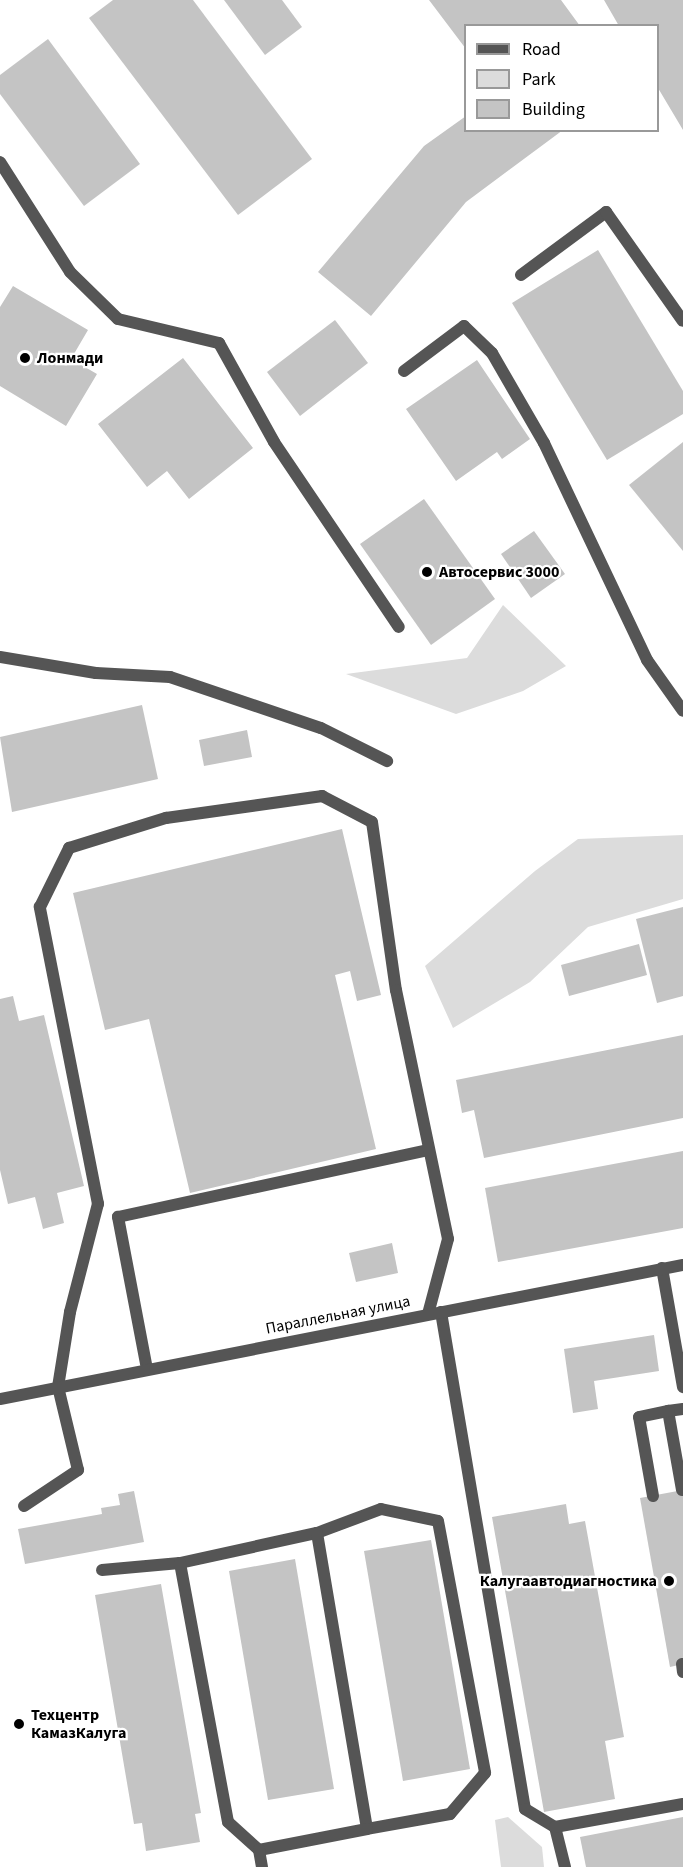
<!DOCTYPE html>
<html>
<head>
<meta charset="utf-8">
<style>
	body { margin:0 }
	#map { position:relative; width:683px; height:1867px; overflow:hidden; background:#fff; font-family:"Source Sans 3",sans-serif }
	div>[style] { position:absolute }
	.green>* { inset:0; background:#dcdcdc }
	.building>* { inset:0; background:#c4c4c4 }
	.lane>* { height:12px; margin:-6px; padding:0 6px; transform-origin:6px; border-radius:6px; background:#555 }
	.street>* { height:12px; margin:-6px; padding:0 6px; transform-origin:6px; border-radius:6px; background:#555 }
	.dots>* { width:16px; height:16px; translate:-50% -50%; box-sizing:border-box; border:3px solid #fff; border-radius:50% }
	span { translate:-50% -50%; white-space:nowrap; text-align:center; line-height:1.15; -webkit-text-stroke:4.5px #fff; paint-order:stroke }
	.poi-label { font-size:16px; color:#000; font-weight:700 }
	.left { translate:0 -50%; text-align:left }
	.right { translate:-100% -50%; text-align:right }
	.street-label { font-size:16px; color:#000 }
	.legend { position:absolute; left:464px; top:24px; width:195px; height:108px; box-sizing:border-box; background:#fff; border:2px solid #999; margin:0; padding:8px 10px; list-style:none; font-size:18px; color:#000 }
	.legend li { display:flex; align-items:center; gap:12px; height:30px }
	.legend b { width:30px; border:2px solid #999 }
</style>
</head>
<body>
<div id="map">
	<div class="green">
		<i style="clip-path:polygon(503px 605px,566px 666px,523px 691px,456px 714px,346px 674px,467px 658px)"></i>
		<i style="clip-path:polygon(683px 835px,683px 899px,588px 927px,530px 982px,453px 1028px,425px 966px,535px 871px,578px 839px)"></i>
		<i style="clip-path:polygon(508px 1817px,542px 1847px,544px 1867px,501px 1867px,495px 1820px)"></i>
	</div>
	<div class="building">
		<i style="clip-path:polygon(113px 0,193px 0,312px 159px,238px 215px,89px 18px)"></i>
		<i style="clip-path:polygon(224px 0,282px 0,302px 27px,265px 55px)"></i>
		<i style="clip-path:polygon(429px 0,561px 0,580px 26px,466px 26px,466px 49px)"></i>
		<i style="clip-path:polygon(604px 0,683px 0,683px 130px,658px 88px,658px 26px,619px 26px)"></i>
		<i style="clip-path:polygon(48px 39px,140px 164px,84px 206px,0 94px,0 75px)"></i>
		<i style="clip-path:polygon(466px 116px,466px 130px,563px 130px,466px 202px,371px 316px,318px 272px,424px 146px)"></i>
		<i style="clip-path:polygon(598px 250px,683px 391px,683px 414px,607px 460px,512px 303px)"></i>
		<i style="clip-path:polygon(13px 286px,88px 330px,71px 359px,97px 374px,66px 426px,0 386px,0 307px)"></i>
		<i style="clip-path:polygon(335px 320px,368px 363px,300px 416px,267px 372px)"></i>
		<i style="clip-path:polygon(183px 358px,253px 448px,189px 499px,167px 471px,147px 487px,98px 424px)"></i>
		<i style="clip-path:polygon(477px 360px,530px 439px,502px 459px,497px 452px,456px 481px,406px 409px)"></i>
		<i style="clip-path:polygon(683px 442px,683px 551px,629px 485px)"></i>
		<i style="clip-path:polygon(424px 499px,495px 599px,431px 645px,360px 544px)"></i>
		<i style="clip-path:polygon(534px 531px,565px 574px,531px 598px,501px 554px)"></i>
		<i style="clip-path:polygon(142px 705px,158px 779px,12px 812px,0 737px)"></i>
		<i style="clip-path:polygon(247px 730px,252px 757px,204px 766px,199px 740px)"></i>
		<i style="clip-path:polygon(342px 829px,381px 995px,357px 1001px,350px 971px,335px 975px,376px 1149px,190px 1193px,149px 1019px,105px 1030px,73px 893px)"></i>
		<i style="clip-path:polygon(683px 907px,683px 996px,657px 1003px,636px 919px)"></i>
		<i style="clip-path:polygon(639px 944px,647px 975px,569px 996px,561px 965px)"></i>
		<i style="clip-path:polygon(13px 996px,19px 1021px,44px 1015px,84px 1186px,57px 1193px,64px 1223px,43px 1229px,35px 1197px,8px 1204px,0 1170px,0 999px)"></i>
		<i style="clip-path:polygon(683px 1035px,683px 1118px,484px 1158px,474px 1110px,462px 1113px,456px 1080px)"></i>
		<i style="clip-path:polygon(683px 1151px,683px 1228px,498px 1262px,485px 1188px)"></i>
		<i style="clip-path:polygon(392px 1243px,398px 1273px,356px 1282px,349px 1253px)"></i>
		<i style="clip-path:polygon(654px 1335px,659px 1371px,594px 1381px,598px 1409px,573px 1413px,564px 1349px)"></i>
		<i style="clip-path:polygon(683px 1490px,683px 1664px,670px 1667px,640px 1498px)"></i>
		<i style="clip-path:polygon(134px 1491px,144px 1542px,25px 1564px,18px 1529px,102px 1514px,101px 1508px,120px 1505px,118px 1494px)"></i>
		<i style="clip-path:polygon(566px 1504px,569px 1524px,585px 1521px,624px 1737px,605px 1741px,615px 1799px,544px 1812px,492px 1517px)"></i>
		<i style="clip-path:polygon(431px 1540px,470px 1769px,403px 1781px,364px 1551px)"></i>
		<i style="clip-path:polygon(295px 1559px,334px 1789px,268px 1800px,229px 1571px)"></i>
		<i style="clip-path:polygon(161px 1584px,201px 1813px,195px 1814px,200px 1842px,146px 1851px,142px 1823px,134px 1824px,95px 1595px)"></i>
		<i style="clip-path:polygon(683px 1817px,683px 1867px,586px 1867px,580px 1837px)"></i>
	</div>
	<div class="lane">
		<i style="left:0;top:162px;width:130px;rotate:57.5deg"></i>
		<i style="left:70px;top:272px;width:67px;rotate:44.4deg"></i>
		<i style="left:118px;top:319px;width:104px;rotate:13.4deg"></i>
		<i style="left:219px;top:343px;width:113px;rotate:60.9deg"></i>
		<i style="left:274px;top:442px;width:223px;rotate:56deg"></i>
		<i style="left:521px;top:275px;width:106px;rotate:-36.5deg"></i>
		<i style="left:606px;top:212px;width:133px;rotate:54.8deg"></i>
		<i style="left:404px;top:371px;width:75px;rotate:-36.9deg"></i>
		<i style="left:464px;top:326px;width:39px;rotate:44deg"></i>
		<i style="left:492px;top:353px;width:104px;rotate:60deg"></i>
		<i style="left:544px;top:443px;width:240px;rotate:64.6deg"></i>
		<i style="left:647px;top:660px;width:62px;rotate:54.8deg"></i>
		<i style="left:0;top:657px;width:97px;rotate:9.5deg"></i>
		<i style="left:96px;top:673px;width:74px;rotate:3.1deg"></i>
		<i style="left:170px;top:677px;width:159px;rotate:18.7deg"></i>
		<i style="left:321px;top:728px;width:74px;rotate:26.6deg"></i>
		<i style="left:662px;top:1268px;width:121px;rotate:80deg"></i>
		<i style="left:441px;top:1312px;width:504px;rotate:80.41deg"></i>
		<i style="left:525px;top:1809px;width:35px;rotate:31deg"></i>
		<i style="left:147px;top:1369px;width:155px;rotate:-100.8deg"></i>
		<i style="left:118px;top:1217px;width:318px;rotate:-12.2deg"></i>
		<i style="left:682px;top:1490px;width:80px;rotate:-100deg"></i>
		<i style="left:668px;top:1411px;width:15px;rotate:-8deg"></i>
		<i style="left:653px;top:1496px;width:80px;rotate:-100deg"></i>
		<i style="left:639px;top:1417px;width:30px;rotate:-12deg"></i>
		<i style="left:24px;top:1506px;width:65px;rotate:-33.7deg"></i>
		<i style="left:78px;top:1470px;width:85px;rotate:-103.5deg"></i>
		<i style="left:58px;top:1387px;width:76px;rotate:-80.9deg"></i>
		<i style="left:70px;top:1312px;width:112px;rotate:-75.5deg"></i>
		<i style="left:98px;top:1204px;width:303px;rotate:-101.1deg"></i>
		<i style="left:40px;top:907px;width:66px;rotate:-63.8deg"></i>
		<i style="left:69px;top:848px;width:102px;rotate:-17.2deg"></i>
		<i style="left:166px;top:818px;width:158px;rotate:-8deg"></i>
		<i style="left:322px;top:796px;width:56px;rotate:27.5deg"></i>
		<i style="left:372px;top:822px;width:170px;rotate:81.9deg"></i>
		<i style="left:396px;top:990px;width:254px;rotate:78.2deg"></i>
		<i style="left:448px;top:1239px;width:78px;rotate:104.9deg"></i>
		<i style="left:317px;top:1533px;width:68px;rotate:-20.6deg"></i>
		<i style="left:381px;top:1509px;width:58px;rotate:11.9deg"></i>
		<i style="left:438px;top:1521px;width:256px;rotate:79.4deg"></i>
		<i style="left:485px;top:1773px;width:54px;rotate:130.5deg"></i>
		<i style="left:450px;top:1814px;width:84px;rotate:169.8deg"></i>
		<i style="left:180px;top:1563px;width:140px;rotate:-12.4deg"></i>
		<i style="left:317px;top:1533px;width:300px;rotate:80.4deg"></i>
		<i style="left:367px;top:1829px;width:110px;rotate:169deg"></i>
		<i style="left:102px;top:1570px;width:78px;rotate:-5.1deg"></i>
		<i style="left:180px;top:1563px;width:263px;rotate:79.5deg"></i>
		<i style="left:228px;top:1822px;width:42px;rotate:42.1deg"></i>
		<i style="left:259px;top:1850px;width:17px;rotate:80deg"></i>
		<i style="left:682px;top:1664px;width:8px;rotate:83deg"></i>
		<i style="left:565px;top:1867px;width:41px;rotate:-104deg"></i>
		<i style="left:555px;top:1827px;width:130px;rotate:-10.2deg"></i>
	</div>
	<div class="street">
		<i style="left:0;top:1399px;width:696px;rotate:-11.1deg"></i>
	</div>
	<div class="dots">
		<i style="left:25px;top:358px;background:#000"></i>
		<i style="left:427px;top:572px;background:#000"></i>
		<i style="left:669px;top:1581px;background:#000"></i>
		<i style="left:19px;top:1724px;background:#000"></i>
	</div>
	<div class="poi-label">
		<span class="left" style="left:37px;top:358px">Лонмади</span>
		<span class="left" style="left:439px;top:572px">Автосервис 3000</span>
		<span class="right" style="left:657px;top:1581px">Калугаавтодиагностика</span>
		<span class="left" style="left:31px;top:1724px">Техцентр<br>КамазКалуга</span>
	</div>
	<div class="street-label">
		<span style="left:338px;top:1315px;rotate:-11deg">Параллельная улица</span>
	</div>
	<ul class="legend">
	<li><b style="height:8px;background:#555"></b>Road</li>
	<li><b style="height:16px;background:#dcdcdc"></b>Park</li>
	<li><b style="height:16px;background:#c4c4c4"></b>Building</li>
	</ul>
</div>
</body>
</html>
